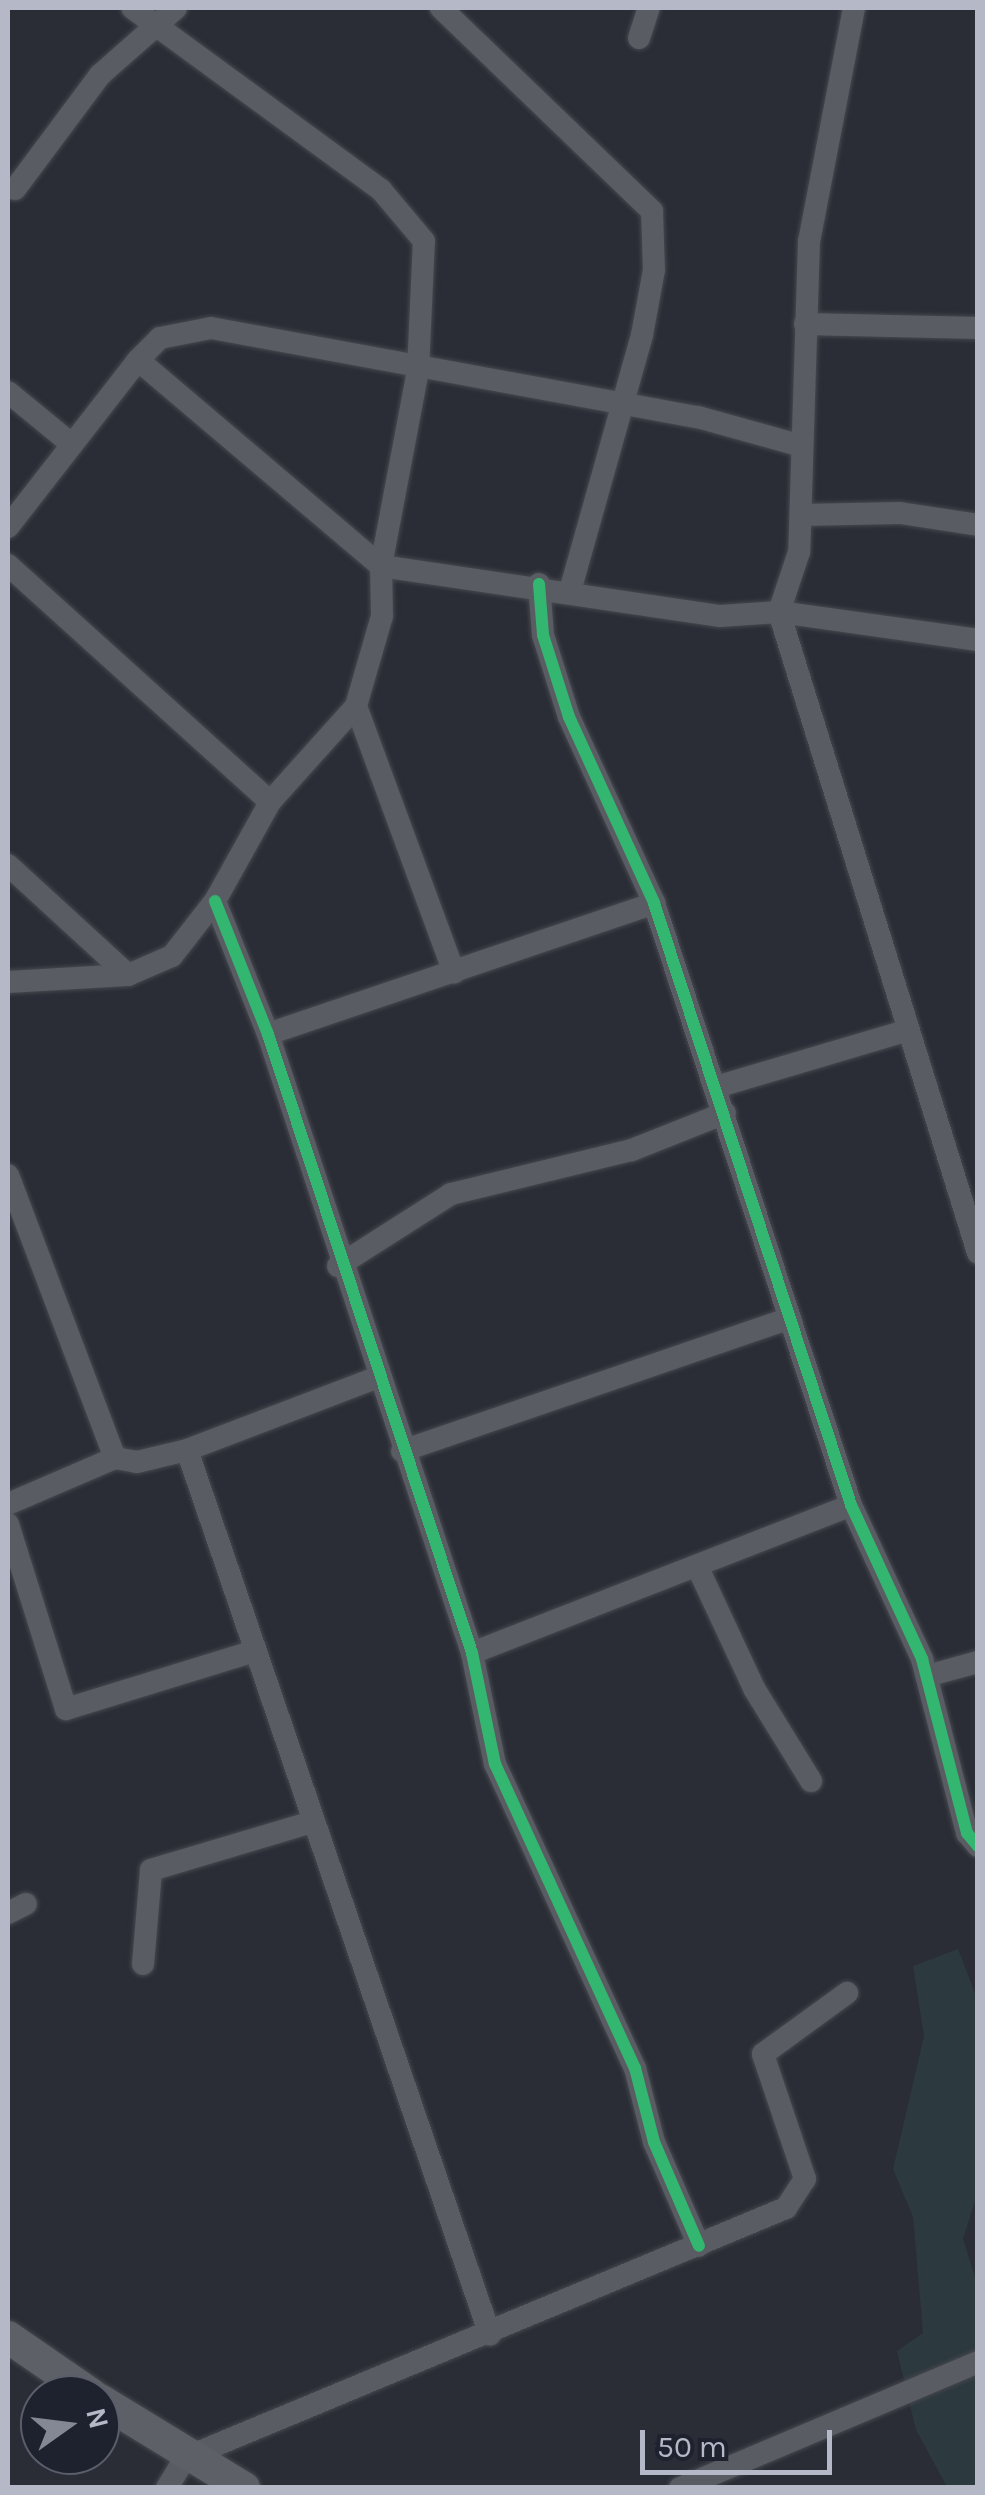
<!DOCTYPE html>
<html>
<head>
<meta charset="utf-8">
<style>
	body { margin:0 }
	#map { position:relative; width:985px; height:2495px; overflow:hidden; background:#2a2d36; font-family:Karla,sans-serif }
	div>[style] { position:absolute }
	.green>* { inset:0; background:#2c393e }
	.roads { filter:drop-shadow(0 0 2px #46484e) drop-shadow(0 0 2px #46484e) }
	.street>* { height:22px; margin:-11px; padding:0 11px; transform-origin:11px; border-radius:11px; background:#5a5c63 }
	.secondary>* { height:32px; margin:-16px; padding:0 16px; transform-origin:16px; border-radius:16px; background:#5e6068 }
	.cycleway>* { height:12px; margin:-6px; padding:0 6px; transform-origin:6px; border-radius:6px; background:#33b770 }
	span { translate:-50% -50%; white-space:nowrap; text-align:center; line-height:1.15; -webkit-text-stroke:8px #1e222f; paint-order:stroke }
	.frame { position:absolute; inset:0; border:10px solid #b5b8c6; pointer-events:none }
	.north { position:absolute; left:20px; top:2375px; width:100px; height:100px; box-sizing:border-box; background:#1e222f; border:2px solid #5a5e6b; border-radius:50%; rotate:76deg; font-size:28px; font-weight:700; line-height:40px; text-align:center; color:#b5b8c6 }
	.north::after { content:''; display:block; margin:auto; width:35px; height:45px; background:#848794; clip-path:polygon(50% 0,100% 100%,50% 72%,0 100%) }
	.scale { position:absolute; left:640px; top:2430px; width:192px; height:45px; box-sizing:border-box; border:5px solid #b5b8c6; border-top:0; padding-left:12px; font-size:30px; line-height:35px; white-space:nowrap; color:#b5b8c6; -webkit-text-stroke:8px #1e222f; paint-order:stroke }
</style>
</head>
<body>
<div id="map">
	<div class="green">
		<i style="clip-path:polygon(958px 1949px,978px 2001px,977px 2194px,963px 2239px,976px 2280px,977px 2487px,947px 2487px,916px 2430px,897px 2351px,923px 2333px,913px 2217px,893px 2169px,924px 2036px,913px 1966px)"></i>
	</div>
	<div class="roads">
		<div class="street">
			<i style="left:441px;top:8px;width:293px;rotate:43.9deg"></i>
			<i style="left:652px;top:211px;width:59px;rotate:88.1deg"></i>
			<i style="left:654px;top:270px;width:66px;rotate:100.5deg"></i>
			<i style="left:642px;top:335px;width:263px;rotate:105.7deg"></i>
			<i style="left:854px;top:8px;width:237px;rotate:100.9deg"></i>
			<i style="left:809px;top:241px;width:311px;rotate:91.8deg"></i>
			<i style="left:799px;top:552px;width:63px;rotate:108.4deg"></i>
			<i style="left:779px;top:612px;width:671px;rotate:72.75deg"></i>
			<i style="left:639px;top:38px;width:32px;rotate:-72deg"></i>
			<i style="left:15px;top:189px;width:142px;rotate:-53.3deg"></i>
			<i style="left:100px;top:75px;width:101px;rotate:-41.4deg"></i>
			<i style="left:805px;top:324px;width:173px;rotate:1.3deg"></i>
			<i style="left:138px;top:360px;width:31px;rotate:-45deg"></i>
			<i style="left:160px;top:338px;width:52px;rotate:-11.1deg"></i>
			<i style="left:211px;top:328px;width:495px;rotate:10.4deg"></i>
			<i style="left:698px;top:417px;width:104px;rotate:15.6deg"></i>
			<i style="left:8px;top:392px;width:80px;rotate:39.4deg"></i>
			<i style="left:801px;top:515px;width:99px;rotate:-1.2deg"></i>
			<i style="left:900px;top:513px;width:79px;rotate:8.7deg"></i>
			<i style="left:8px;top:527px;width:212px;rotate:-52.1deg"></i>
			<i style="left:138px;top:360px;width:319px;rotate:40.3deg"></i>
			<i style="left:381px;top:566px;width:198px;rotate:-79.3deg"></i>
			<i style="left:418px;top:371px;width:130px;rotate:-87.4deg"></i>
			<i style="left:424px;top:241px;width:67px;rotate:-130.1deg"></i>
			<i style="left:381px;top:190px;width:308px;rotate:-143.8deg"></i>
			<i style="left:8px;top:565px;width:353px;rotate:42.1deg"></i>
			<i style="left:539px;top:584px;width:51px;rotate:85.5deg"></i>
			<i style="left:543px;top:635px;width:86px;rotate:72.4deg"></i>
			<i style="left:569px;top:717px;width:205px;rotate:65.4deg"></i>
			<i style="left:654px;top:903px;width:633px;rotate:71.88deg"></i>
			<i style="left:851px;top:1505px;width:170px;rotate:65.2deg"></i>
			<i style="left:922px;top:1659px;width:180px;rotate:75.5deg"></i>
			<i style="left:967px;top:1833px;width:17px;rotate:50deg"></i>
			<i style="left:356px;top:706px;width:284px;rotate:69.8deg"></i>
			<i style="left:8px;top:865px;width:163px;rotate:42.5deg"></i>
			<i style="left:215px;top:901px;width:143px;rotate:68.3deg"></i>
			<i style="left:268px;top:1034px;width:652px;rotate:71.76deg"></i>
			<i style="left:472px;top:1653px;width:113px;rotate:78.3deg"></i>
			<i style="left:495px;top:1764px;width:335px;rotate:65.3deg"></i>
			<i style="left:635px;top:2068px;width:76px;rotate:75.6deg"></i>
			<i style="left:654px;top:2142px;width:113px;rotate:66.6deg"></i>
			<i style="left:8px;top:982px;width:120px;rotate:-3.3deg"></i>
			<i style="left:128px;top:975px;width:48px;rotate:-23.4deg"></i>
			<i style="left:172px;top:956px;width:70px;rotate:-52deg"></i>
			<i style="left:215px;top:901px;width:113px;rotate:-60.9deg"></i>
			<i style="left:270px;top:802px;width:129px;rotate:-48.1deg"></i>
			<i style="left:356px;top:706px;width:94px;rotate:-73.9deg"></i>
			<i style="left:382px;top:616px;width:50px;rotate:-91.1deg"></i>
			<i style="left:381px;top:566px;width:343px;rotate:8.4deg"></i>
			<i style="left:720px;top:616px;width:59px;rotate:-3.9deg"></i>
			<i style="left:779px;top:612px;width:201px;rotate:8deg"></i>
			<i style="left:268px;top:1034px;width:408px;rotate:-18.7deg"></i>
			<i style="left:716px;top:1087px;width:197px;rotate:-16.5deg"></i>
			<i style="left:8px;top:1175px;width:303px;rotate:69.3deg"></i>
			<i style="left:115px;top:1458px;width:22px;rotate:10deg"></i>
			<i style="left:137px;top:1462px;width:51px;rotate:-13.5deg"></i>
			<i style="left:187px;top:1450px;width:202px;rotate:-20.9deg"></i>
			<i style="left:338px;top:1266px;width:134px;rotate:-32.5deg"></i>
			<i style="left:451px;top:1194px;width:186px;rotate:-13.7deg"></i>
			<i style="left:632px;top:1150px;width:100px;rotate:-21.7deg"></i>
			<i style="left:187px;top:1450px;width:935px;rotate:71.1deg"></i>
			<i style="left:402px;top:1451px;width:410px;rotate:-18.9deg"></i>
			<i style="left:8px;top:1504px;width:116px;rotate:-23.3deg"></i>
			<i style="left:8px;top:1524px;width:194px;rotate:72.6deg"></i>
			<i style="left:66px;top:1709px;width:194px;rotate:-17.1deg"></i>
			<i style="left:698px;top:1568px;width:135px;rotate:65deg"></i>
			<i style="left:755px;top:1690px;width:107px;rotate:58.4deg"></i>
			<i style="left:472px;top:1653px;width:407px;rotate:-21.3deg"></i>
			<i style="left:927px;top:1676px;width:53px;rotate:-15.4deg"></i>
			<i style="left:8px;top:1913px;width:20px;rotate:-27deg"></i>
			<i style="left:143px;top:1964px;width:94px;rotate:-85.1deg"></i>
			<i style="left:151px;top:1870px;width:165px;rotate:-16.6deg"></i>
			<i style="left:167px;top:2488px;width:35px;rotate:-59deg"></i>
			<i style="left:185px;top:2458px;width:651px;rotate:-22.59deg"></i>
			<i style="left:786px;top:2208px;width:35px;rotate:-57deg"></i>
			<i style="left:805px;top:2179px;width:132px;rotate:-108.6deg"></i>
			<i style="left:763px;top:2054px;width:104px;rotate:-36deg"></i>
			<i style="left:680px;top:2488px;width:324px;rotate:-22.9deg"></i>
		</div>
		<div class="secondary">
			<i style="left:8px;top:2337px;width:102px;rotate:34.6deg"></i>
			<i style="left:100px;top:2400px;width:169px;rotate:31.4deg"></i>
		</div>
	</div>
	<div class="cycleway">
		<i style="left:539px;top:584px;width:51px;rotate:85.5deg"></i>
		<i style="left:543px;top:635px;width:86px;rotate:72.4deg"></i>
		<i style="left:569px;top:717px;width:205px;rotate:65.4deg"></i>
		<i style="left:654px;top:903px;width:633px;rotate:71.88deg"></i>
		<i style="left:851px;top:1505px;width:170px;rotate:65.2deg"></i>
		<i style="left:922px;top:1659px;width:180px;rotate:75.5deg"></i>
		<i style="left:967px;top:1833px;width:17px;rotate:50deg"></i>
		<i style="left:215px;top:901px;width:143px;rotate:68.3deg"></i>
		<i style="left:268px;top:1034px;width:652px;rotate:71.76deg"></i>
		<i style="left:472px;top:1653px;width:113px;rotate:78.3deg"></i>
		<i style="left:495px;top:1764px;width:335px;rotate:65.3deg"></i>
		<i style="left:635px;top:2068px;width:76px;rotate:75.6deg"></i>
		<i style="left:654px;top:2142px;width:113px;rotate:66.6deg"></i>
	</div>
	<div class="frame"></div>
	<div class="north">N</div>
	<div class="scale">50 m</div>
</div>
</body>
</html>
